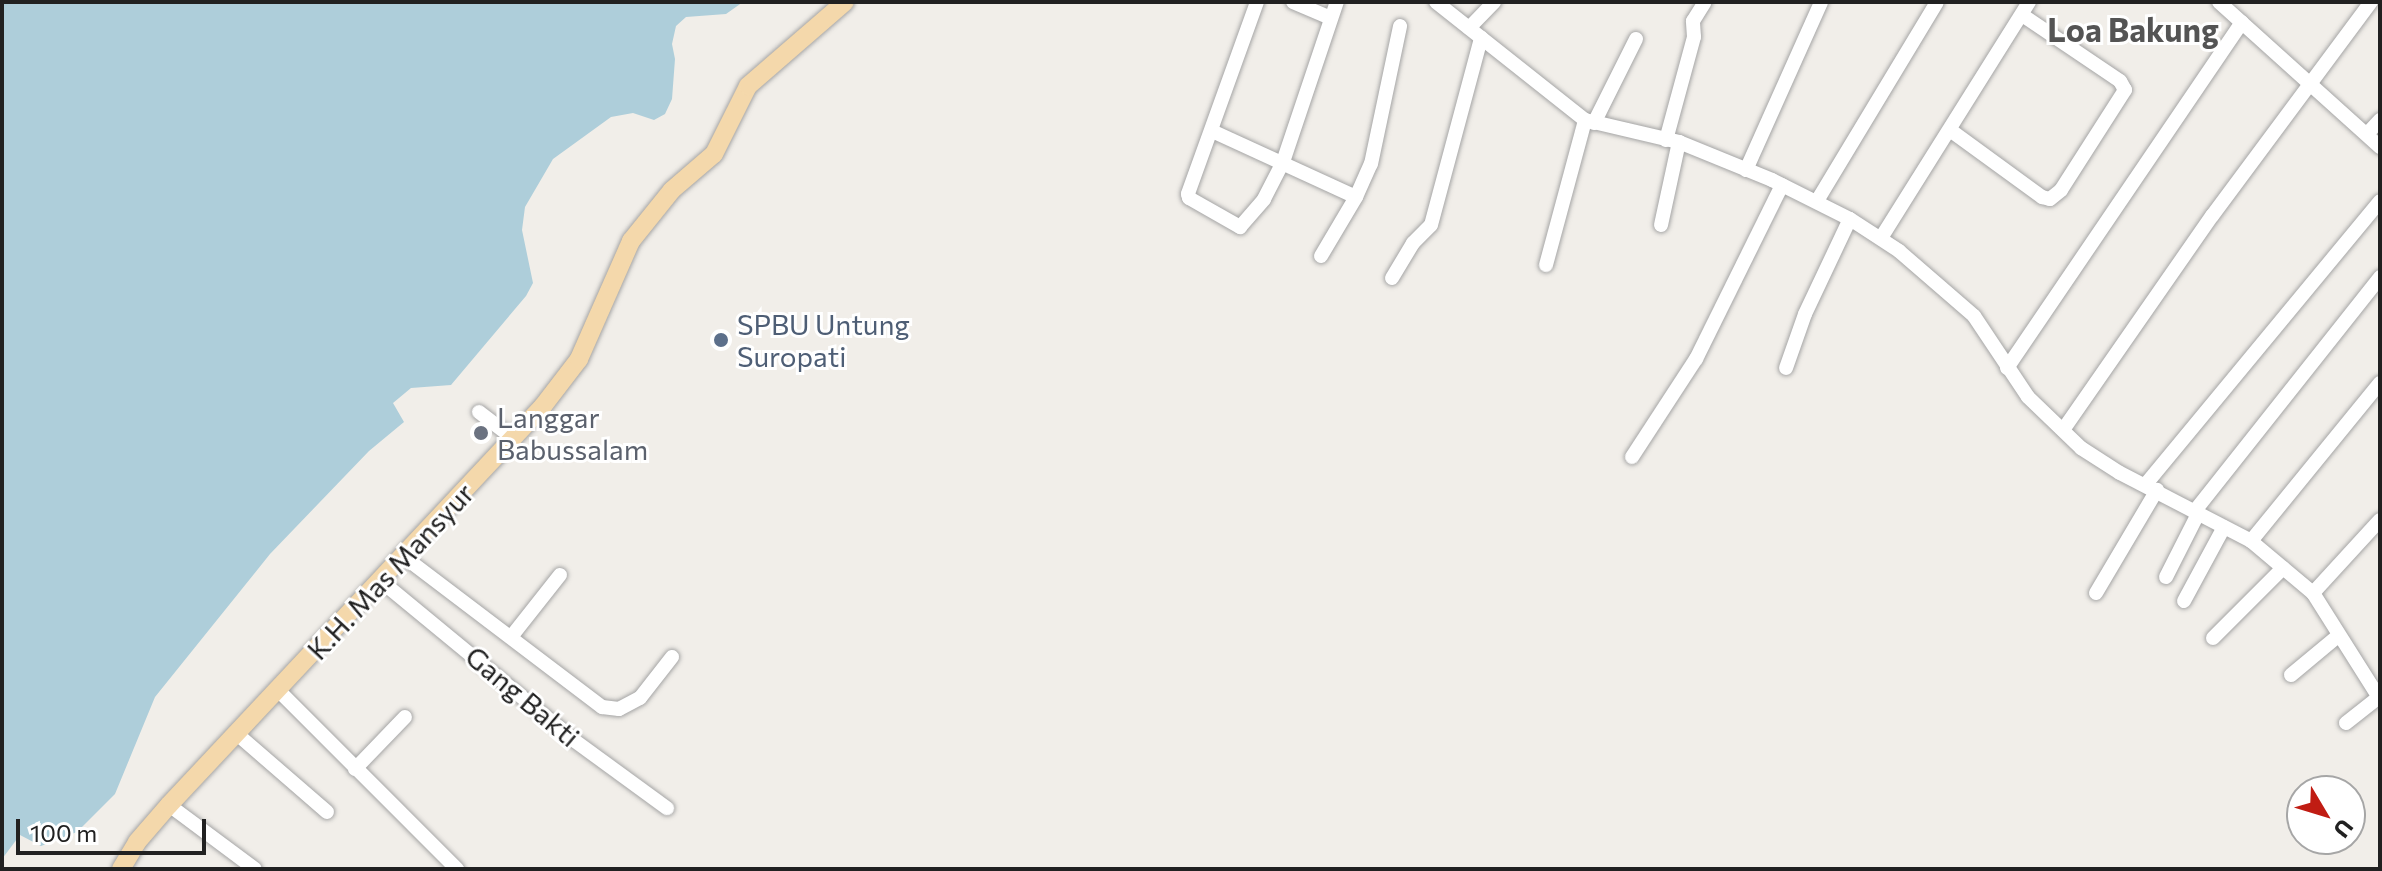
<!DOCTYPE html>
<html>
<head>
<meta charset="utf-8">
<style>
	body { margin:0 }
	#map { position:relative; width:2382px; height:871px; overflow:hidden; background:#f1eee9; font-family:Commissioner,sans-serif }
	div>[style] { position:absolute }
	.water>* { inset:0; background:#aeceda }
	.roads { filter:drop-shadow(0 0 2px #a5a5a5) drop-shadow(0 0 2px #a5a5a5) }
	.minor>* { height:14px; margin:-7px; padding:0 7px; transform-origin:7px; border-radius:7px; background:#fff }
	.major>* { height:18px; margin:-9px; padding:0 9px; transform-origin:9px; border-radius:9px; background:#f4d8ab }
	.dots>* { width:22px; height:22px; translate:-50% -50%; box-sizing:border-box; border:4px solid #fff; border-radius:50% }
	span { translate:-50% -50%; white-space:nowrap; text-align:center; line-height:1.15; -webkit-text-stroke:6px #fff; paint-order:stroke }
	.service-label { font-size:28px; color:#4e5e75 }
	.left { translate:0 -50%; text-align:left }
	.worship-label { font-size:28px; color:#5b616d }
	.street-label { font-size:28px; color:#212121 }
	.quarter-label { font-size:32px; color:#545454; font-weight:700 }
	.frame { position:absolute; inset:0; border:4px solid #212121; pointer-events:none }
	.north { position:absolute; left:2286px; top:775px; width:80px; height:80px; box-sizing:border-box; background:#fff; border:2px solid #a6a6a6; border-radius:50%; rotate:128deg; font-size:22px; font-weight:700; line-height:32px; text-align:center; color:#212121 }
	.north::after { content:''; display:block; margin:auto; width:28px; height:36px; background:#c01c13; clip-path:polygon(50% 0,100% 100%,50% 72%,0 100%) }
	.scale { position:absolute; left:16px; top:819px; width:190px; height:36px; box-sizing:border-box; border:4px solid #212121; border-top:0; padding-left:10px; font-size:24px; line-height:28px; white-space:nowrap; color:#212121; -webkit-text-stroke:6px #fff; paint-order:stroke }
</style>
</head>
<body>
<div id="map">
	<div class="water">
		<i style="clip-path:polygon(2px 2px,743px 2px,726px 14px,686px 17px,676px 26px,672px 44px,675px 59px,672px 99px,665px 114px,654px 120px,633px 113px,611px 117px,553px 159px,525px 207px,522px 230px,533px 283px,526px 296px,451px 385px,411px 388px,393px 403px,404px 422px,369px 451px,270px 554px,155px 697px,115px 794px,77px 832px,41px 846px,20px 835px,2px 859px)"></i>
	</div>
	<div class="roads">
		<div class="minor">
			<i style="left:1257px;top:2px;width:204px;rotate:109.8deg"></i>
			<i style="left:1188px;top:194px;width:4px;rotate:76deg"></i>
			<i style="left:1189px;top:198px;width:59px;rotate:29.6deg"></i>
			<i style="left:1240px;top:227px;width:37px;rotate:-49deg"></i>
			<i style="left:1264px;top:199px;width:42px;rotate:-62.8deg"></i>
			<i style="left:1283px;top:162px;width:169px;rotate:-71.4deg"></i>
			<i style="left:1293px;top:2px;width:39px;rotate:23deg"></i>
			<i style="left:1436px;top:2px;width:190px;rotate:38.4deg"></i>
			<i style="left:1585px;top:120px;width:97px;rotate:13.2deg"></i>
			<i style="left:1679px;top:142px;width:100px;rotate:22.2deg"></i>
			<i style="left:1772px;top:180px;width:87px;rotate:26.6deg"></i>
			<i style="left:1850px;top:219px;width:59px;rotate:33.1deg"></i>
			<i style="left:1899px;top:251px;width:99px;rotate:40.9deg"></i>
			<i style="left:1974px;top:316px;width:97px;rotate:56.3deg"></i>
			<i style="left:2028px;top:397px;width:74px;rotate:43.9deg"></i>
			<i style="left:2081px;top:448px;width:46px;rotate:32.7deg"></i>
			<i style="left:2120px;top:473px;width:148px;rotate:27.4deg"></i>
			<i style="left:2251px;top:541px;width:81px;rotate:40deg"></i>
			<i style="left:2313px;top:593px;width:125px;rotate:57.7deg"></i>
			<i style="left:2219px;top:2px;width:217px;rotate:42deg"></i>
			<i style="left:1469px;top:28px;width:36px;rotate:-46deg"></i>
			<i style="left:1594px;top:123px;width:94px;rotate:-63.4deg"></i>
			<i style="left:1950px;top:130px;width:114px;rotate:36.1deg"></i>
			<i style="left:2042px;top:197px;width:8px;rotate:14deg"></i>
			<i style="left:2050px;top:199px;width:14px;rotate:-39deg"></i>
			<i style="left:2061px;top:190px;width:119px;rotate:-57.4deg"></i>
			<i style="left:2125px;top:90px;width:10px;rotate:-119deg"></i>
			<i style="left:2120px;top:81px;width:118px;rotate:-146deg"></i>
			<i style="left:1212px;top:131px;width:158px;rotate:24.6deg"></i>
			<i style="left:1356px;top:197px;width:36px;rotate:-66deg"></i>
			<i style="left:1371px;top:164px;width:141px;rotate:-78.1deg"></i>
			<i style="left:2367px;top:134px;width:19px;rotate:-47deg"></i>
			<i style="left:1666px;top:140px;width:107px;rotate:-74.8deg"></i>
			<i style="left:1694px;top:37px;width:16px;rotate:-94deg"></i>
			<i style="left:1693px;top:21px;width:22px;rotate:-58deg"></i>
			<i style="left:1746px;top:170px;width:184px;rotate:-65.9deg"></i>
			<i style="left:1817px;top:201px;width:232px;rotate:-58.9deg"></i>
			<i style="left:1661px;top:225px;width:85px;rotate:-77.8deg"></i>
			<i style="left:1881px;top:238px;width:279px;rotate:-57.9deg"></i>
			<i style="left:1321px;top:256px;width:69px;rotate:-59.3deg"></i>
			<i style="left:1546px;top:265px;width:150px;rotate:-74.9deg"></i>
			<i style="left:1392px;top:278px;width:41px;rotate:-59deg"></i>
			<i style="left:1413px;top:243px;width:25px;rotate:-45deg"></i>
			<i style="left:1431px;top:225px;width:194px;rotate:-75deg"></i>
			<i style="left:1786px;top:368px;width:57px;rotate:-70.6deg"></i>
			<i style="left:1805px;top:314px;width:105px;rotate:-64.7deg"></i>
			<i style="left:2007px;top:368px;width:418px;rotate:-55.8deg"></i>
			<i style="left:479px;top:412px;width:44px;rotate:37.6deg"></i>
			<i style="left:2063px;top:430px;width:261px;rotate:-55.2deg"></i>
			<i style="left:2212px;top:216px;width:267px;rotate:-53.4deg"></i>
			<i style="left:1632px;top:457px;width:117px;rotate:-56.9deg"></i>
			<i style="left:1696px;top:359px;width:194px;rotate:-63.7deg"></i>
			<i style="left:2146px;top:484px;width:367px;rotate:-50.4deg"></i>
			<i style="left:2194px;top:512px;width:300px;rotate:-51.6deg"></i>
			<i style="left:2251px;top:541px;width:204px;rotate:-50.8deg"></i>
			<i style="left:403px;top:556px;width:250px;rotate:37.2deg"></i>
			<i style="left:602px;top:707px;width:17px;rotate:7deg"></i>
			<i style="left:619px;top:709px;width:24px;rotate:-28deg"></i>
			<i style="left:640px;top:698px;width:52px;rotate:-52deg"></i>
			<i style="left:2166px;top:577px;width:71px;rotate:-63.1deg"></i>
			<i style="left:381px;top:581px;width:251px;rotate:39.5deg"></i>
			<i style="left:575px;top:741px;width:114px;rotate:36.1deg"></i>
			<i style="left:2096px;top:593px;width:120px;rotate:-59.4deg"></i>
			<i style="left:2313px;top:593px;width:99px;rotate:-47.5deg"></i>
			<i style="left:2184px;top:601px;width:84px;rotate:-61.6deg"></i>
			<i style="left:511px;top:637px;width:79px;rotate:-51.7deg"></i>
			<i style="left:2213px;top:638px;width:99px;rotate:-45deg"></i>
			<i style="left:2291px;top:675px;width:62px;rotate:-39.8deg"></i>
			<i style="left:279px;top:691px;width:252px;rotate:45deg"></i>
			<i style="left:2346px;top:723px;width:42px;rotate:-38.2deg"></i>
			<i style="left:237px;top:734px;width:119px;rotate:40.9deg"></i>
			<i style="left:355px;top:769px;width:72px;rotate:-46.1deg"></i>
			<i style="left:169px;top:805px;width:107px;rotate:36.7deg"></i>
		</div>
		<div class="major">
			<i style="left:121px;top:869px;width:31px;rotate:-59deg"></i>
			<i style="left:137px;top:842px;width:49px;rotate:-49.1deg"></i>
			<i style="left:169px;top:805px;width:547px;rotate:-46.85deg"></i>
			<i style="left:543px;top:406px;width:59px;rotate:-52.5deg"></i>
			<i style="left:579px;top:359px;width:129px;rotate:-66.2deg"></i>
			<i style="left:631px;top:241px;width:65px;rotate:-51.2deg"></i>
			<i style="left:672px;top:190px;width:55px;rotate:-40.6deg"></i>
			<i style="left:714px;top:154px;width:76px;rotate:-63.4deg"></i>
			<i style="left:748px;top:86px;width:128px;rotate:-40.9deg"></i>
		</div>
	</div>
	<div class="dots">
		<i style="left:721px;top:340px;background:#5c6f8a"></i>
		<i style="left:481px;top:433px;background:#6b7280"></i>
	</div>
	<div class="service-label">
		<span class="left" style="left:737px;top:340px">SPBU Untung<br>Suropati</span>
	</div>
	<div class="worship-label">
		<span class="left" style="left:497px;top:433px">Langgar<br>Babussalam</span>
	</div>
	<div class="street-label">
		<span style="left:390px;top:571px;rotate:-47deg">K.H. Mas Mansyur</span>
		<span style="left:523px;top:696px;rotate:40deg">Gang Bakti</span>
	</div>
	<div class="quarter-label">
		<span style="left:2133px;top:29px">Loa Bakung</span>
	</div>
	<div class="frame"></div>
	<div class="north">U</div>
	<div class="scale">100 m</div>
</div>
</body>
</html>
